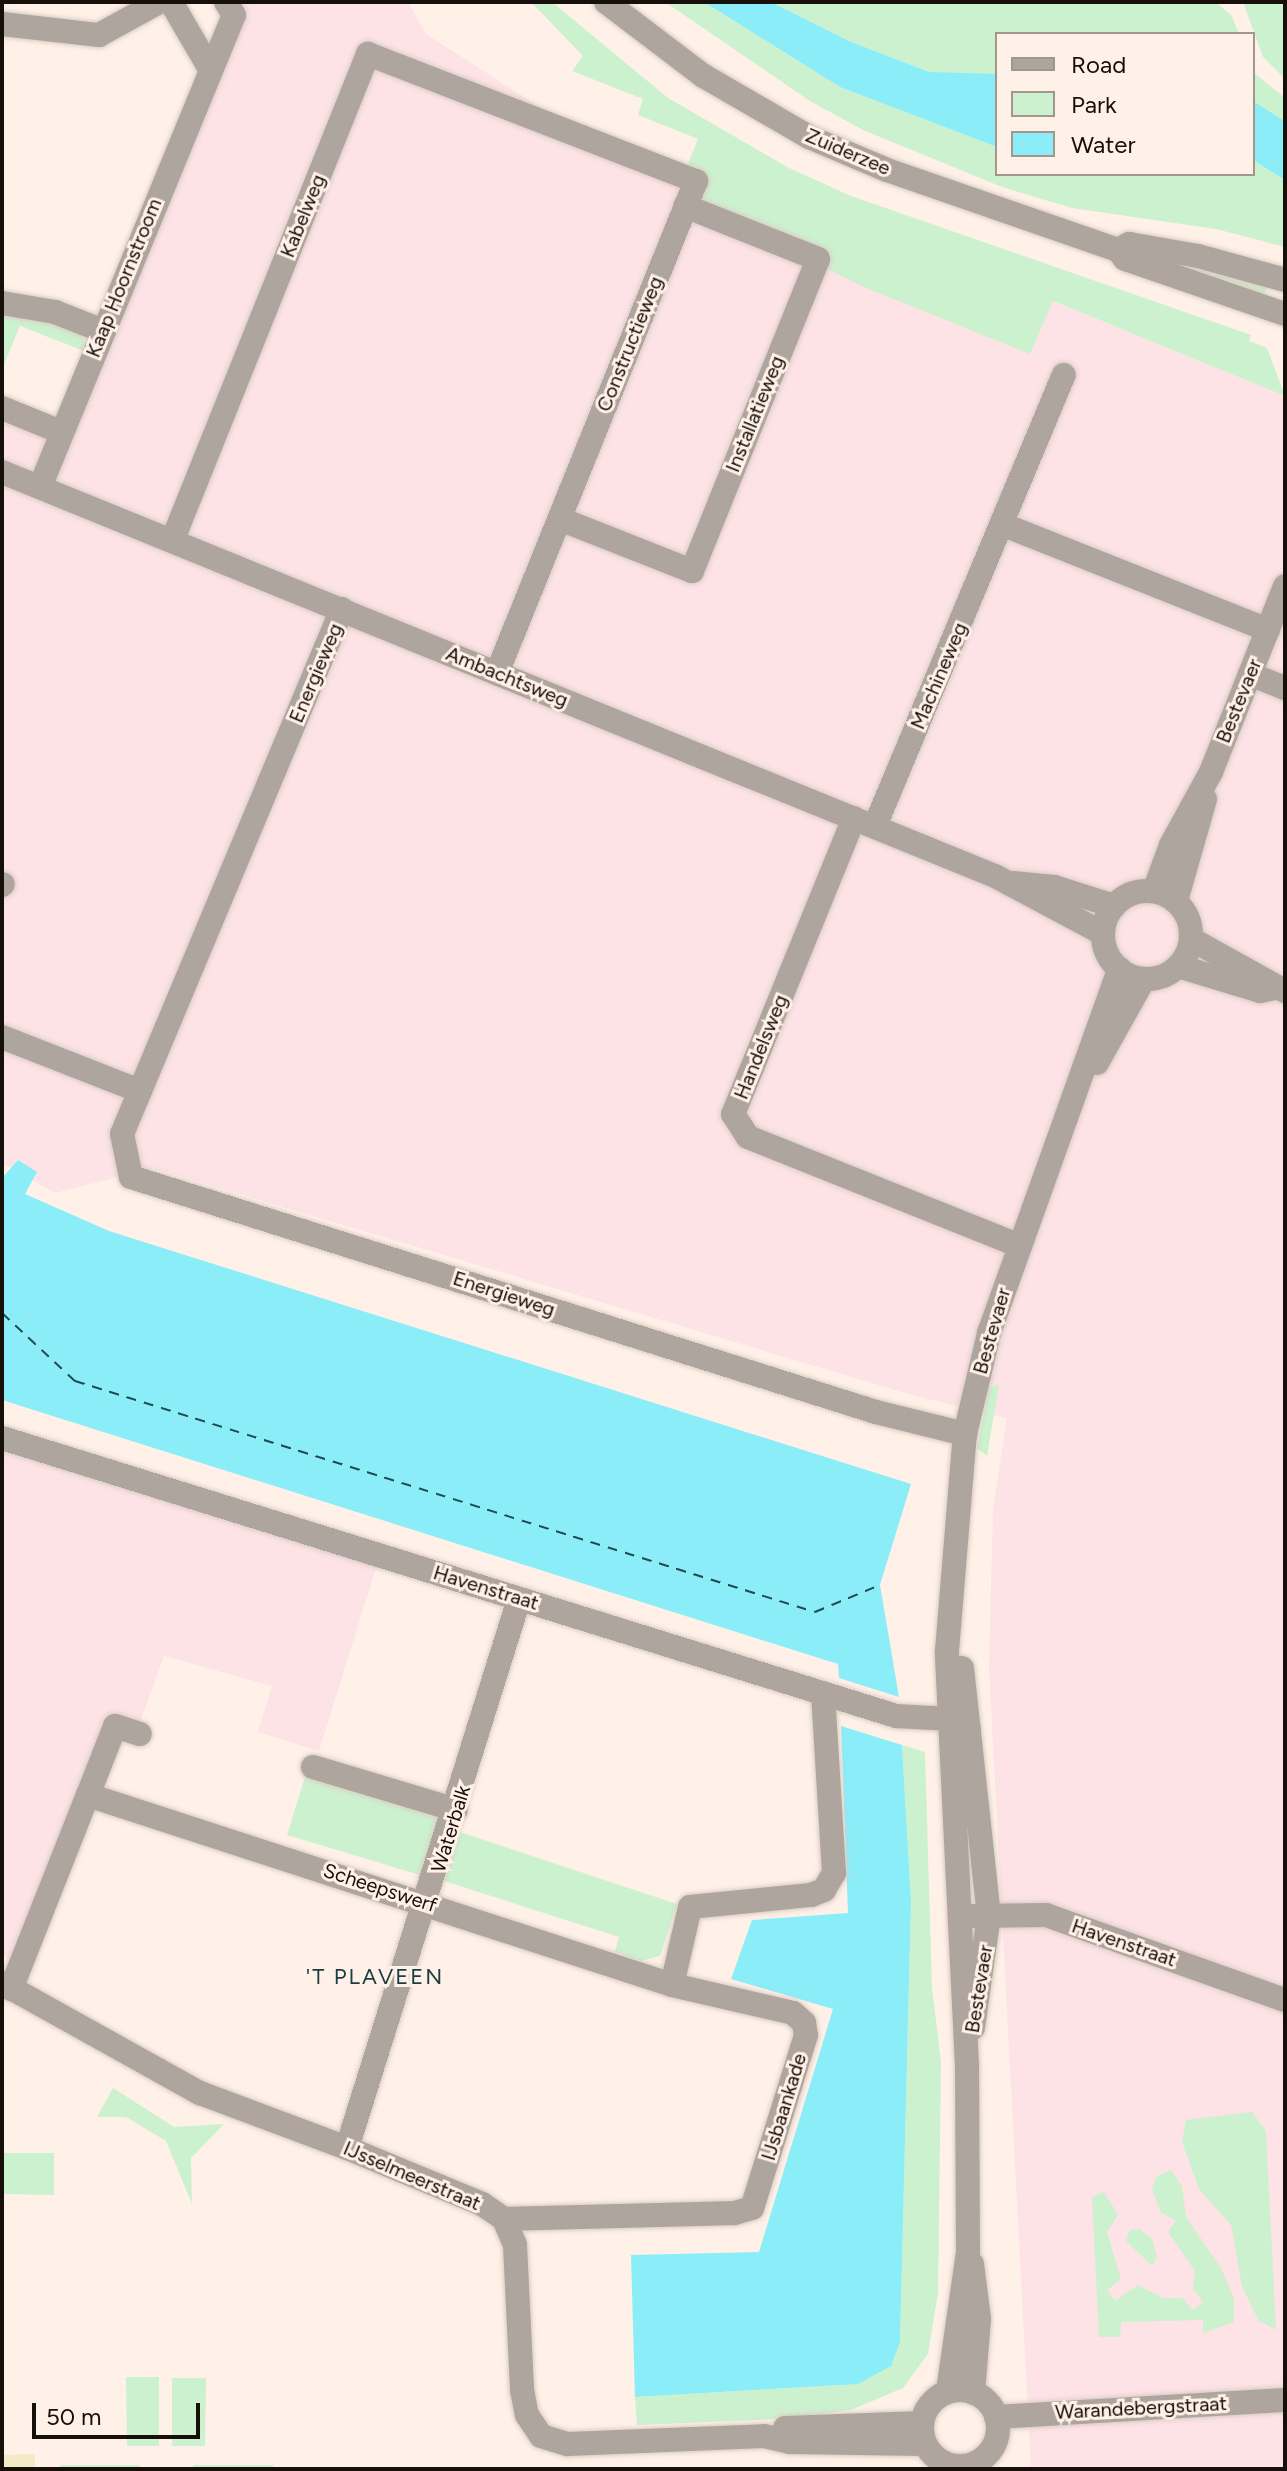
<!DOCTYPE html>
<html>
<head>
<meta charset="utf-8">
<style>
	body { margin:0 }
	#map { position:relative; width:1287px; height:2471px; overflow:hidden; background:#fff1e8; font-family:Figtree,sans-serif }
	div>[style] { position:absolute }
	.industrial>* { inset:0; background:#fde2e6 }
	.green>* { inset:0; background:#ccf1ce }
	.sand>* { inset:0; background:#f4eac5 }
	.water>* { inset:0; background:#8aedf8 }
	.ferry>* { height:2px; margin-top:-1px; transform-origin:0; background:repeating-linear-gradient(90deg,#1f4c51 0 10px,transparent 0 18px) }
	.roads { filter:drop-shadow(0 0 2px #dacdc4) drop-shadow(0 0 2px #dacdc4) }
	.minor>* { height:24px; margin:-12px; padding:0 12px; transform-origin:12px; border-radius:12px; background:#aea59e }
	.minor>.ring { margin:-12px; padding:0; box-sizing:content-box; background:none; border:24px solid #aea59e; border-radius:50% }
	span { translate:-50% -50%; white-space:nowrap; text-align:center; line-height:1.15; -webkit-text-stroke:6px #fff1e8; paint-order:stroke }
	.street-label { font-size:20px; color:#170f0a }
	.neighbourhood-label { font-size:22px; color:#1b3d41; letter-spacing:2px }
	.frame { position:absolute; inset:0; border:4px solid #170f0a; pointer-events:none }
	.legend { position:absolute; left:995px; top:32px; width:260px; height:144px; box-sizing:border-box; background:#fff1e8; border:2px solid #a2978f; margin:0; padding:10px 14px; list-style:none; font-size:24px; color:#170f0a }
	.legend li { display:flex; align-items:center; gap:16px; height:40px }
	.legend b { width:40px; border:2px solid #a2978f }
	.scale { position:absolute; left:32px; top:2403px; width:168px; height:36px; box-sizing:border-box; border:4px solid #170f0a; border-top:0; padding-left:10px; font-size:24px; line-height:28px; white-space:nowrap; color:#170f0a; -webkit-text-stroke:6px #fff1e8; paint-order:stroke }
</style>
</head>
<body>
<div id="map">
	<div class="industrial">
		<i style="clip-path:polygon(245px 2px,408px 2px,426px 34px,552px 115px,1030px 354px,1052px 301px,1285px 396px,1285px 2469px,1031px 2469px,989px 1668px,993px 1509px,1007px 1418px,912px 1395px,153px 1168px,55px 1193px,2px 1163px,2px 422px,70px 447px)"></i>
		<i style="clip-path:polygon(2px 1439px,380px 1555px,319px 1751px,258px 1732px,272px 1686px,164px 1656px,137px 1730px,107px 1720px,13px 1960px,2px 1954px)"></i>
	</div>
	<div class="green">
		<i style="clip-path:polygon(531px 2px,552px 2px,668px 98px,789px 168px,851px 196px,1251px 335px,1249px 341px,1267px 348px,1285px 396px,1053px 301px,1030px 354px,864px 287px,688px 200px,686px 169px,698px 139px,638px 115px,643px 99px,572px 71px,583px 56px)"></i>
		<i style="clip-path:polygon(665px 2px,704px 2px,840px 87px,997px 147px,997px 174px,1253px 174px,1253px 160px,1285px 180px,1285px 247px,1216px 229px,1072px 208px,1002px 187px,863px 130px,810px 101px)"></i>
		<i style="clip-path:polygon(771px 2px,1216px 2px,1232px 16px,1239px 34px,997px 34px,997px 74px,961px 77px,929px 72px,849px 41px)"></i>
		<i style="clip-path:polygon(1243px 2px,1285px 2px,1285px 79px,1263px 57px)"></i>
		<i style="clip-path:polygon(1253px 72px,1285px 98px,1285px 121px,1253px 101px)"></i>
		<i style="clip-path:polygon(1154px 258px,1269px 284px,1263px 299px)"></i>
		<i style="clip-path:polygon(2px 314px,55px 321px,81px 332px,87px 346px,84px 351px,20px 326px,2px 369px)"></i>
		<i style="clip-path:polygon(999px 1384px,987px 1456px,977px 1448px,989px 1388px)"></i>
		<i style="clip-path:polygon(902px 1745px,925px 1752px,932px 1988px,941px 2062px,938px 2293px,928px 2354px,903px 2388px,851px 2410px,781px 2419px,637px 2425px,635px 2397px,840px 2385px,891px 2365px,900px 2341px,911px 1901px)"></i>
		<i style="clip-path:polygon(305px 1777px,441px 1819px,423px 1876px,287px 1835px)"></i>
		<i style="clip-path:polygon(460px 1832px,677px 1904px,660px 1956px,641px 1961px,615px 1952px,619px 1937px,444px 1881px)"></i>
		<i style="clip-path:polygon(113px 2088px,174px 2127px,224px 2124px,191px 2158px,192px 2204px,166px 2141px,126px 2117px,97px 2117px)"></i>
		<i style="clip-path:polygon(1252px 2112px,1266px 2131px,1276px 2330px,1258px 2320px,1242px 2286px,1231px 2225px,1199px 2189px,1182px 2142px,1186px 2120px)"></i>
		<i style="clip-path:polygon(2px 2153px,54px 2153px,54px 2195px,2px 2194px)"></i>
		<i style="clip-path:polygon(1171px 2170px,1182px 2186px,1186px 2217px,1221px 2268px,1234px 2299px,1234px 2322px,1203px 2333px,1203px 2320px,1121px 2322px,1120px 2337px,1099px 2337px,1092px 2197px,1104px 2192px,1118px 2215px,1107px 2232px,1121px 2279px,1107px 2290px,1115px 2301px,1138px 2285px,1162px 2298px,1183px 2298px,1192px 2310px,1203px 2302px,1193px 2289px,1195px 2271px,1168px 2232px,1176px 2220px,1161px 2213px,1152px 2189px,1156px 2177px)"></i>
		<i style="clip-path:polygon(1140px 2229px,1152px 2239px,1157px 2257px,1152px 2266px,1126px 2241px,1130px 2230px)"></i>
		<i style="clip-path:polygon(126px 2377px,159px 2377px,159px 2446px,127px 2446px)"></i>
		<i style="clip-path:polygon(172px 2378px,206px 2378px,205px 2446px,172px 2446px)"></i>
		<i style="clip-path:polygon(60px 2465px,140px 2465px,140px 2469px,60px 2469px)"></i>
		<i style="clip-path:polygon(193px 2465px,273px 2465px,273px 2469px,193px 2469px)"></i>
	</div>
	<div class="sand">
		<i style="clip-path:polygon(35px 2454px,35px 2469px,2px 2469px,2px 2455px)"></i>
	</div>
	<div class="water">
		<i style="clip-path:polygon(704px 2px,771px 2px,849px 41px,929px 72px,997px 74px,997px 147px,840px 87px)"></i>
		<i style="clip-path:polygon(1253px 101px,1285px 121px,1285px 180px,1253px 160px)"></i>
		<i style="clip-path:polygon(18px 1160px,37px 1172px,25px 1194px,109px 1231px,911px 1484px,880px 1585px,899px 1697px,839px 1678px,838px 1664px,2px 1400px,2px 1178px)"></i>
		<i style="clip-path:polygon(841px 1726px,902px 1745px,911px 1901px,900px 2342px,891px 2366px,858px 2384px,635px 2397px,631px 2255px,759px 2252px,833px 2009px,731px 1979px,752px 1920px,848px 1913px)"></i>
	</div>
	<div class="ferry">
		<i style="left:2px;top:1313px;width:100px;rotate:43deg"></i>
		<i style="left:75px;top:1381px;width:775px;rotate:17.34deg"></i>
		<i style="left:815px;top:1612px;width:70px;rotate:-22.6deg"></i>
	</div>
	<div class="roads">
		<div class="minor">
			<i style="left:171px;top:2px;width:78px;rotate:59.8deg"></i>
			<i style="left:606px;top:2px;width:121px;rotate:37.2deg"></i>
			<i style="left:702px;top:75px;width:124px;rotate:30.1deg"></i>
			<i style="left:809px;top:137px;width:85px;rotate:22.9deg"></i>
			<i style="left:887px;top:170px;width:244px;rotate:19.1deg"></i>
			<i style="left:1118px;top:250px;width:11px;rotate:52deg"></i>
			<i style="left:1125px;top:259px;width:169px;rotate:19deg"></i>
			<i style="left:2px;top:24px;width:98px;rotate:6.5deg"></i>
			<i style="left:99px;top:35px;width:68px;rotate:-28.8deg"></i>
			<i style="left:1118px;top:250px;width:13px;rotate:-29deg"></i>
			<i style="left:1129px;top:244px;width:70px;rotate:9.9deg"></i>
			<i style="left:1198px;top:256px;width:90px;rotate:15.4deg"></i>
			<i style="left:2px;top:303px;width:54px;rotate:9.6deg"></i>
			<i style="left:55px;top:312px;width:52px;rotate:21.6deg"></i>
			<i style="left:2px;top:408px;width:64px;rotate:22.1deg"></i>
			<i style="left:2px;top:472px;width:1072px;rotate:22.14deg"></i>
			<i style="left:995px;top:876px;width:121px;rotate:28deg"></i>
			<i style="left:40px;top:487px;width:510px;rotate:-67.66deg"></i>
			<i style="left:234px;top:15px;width:15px;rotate:-122deg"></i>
			<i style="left:560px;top:519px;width:142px;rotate:21.5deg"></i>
			<i style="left:692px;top:571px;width:336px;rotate:-68deg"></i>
			<i style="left:818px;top:259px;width:143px;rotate:-158.3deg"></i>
			<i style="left:1004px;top:525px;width:284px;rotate:21.7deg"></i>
			<i style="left:173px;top:539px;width:523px;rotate:-68.1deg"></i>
			<i style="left:368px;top:54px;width:352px;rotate:21.2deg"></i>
			<i style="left:696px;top:181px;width:531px;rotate:112.02deg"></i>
			<i style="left:342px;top:609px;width:569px;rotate:112.74deg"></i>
			<i style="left:122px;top:1134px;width:44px;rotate:78.2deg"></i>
			<i style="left:131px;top:1177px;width:781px;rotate:17.51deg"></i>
			<i style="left:876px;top:1412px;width:92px;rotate:13.9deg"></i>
			<i style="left:1250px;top:674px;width:38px;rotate:22deg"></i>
			<i style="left:854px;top:818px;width:320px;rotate:112.2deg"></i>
			<i style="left:733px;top:1114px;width:27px;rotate:57deg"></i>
			<i style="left:748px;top:1137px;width:291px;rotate:21.8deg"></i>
			<i style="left:875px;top:826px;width:489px;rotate:-67.3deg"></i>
			<i style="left:1013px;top:883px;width:41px;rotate:5.6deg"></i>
			<i style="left:1054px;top:887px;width:63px;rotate:17.6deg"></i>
			<i style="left:2px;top:885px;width:1px;rotate:-45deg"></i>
			<i class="ring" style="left:1103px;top:891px;width:64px;height:64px"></i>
			<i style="left:1154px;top:891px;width:49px;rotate:-69.7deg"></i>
			<i style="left:1171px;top:845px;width:83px;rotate:-61.3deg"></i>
			<i style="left:1211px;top:772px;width:200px;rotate:-68.3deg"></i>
			<i style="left:1176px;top:901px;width:106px;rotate:-74.1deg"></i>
			<i style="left:1191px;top:939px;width:107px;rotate:29deg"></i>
			<i style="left:1178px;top:966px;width:86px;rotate:17deg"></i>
			<i style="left:1260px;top:991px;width:16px;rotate:-11deg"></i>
			<i style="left:2px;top:1037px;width:148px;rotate:21.4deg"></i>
			<i style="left:1097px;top:1063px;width:96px;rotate:-60.8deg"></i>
			<i style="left:2px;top:1438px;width:936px;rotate:17.27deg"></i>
			<i style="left:896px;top:1716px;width:54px;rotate:3.2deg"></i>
			<i style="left:950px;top:1719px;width:22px;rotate:30deg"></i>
			<i style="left:962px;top:1668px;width:248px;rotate:83.8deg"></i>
			<i style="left:989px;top:1915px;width:114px;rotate:98.1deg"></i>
			<i style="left:313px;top:1767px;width:149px;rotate:16.7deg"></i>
			<i style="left:88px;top:1795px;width:74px;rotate:-68.6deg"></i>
			<i style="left:115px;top:1726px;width:26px;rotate:18deg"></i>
			<i style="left:974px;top:1916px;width:72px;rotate:-0.8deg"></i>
			<i style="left:1046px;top:1915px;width:254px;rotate:19.6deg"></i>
			<i style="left:2px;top:1983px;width:227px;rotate:29.1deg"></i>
			<i style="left:200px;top:2093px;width:157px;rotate:20.5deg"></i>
			<i style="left:347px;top:2148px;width:146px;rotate:22.5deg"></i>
			<i style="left:482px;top:2204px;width:27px;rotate:34deg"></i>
			<i style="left:504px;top:2219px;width:28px;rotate:67deg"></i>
			<i style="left:515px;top:2245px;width:145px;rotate:87.2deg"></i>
			<i style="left:522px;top:2390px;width:25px;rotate:79deg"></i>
			<i style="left:527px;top:2415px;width:25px;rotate:56deg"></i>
			<i style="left:541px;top:2436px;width:28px;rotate:17deg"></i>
			<i style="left:568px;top:2444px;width:196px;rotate:-2.3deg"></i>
			<i style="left:764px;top:2436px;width:26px;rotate:13deg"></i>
			<i style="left:789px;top:2442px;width:136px;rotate:0.8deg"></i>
			<i style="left:672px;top:1985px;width:80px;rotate:-77deg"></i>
			<i style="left:690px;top:1907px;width:122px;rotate:-5.7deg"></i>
			<i style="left:811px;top:1895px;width:14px;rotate:-21deg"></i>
			<i style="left:824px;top:1890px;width:20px;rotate:-60deg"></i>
			<i style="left:834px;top:1873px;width:180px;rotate:-93.5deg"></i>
			<i style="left:11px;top:1989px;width:209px;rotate:-68.4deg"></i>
			<i style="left:88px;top:1795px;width:614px;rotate:18.02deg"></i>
			<i style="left:672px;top:1985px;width:124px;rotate:13deg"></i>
			<i style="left:793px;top:2013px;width:15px;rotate:42deg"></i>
			<i style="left:804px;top:2023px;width:12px;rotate:81deg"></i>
			<i style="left:806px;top:2035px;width:181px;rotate:107.3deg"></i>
			<i style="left:752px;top:2208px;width:19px;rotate:164deg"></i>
			<i style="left:734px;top:2213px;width:230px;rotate:178.5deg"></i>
			<i style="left:347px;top:2148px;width:575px;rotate:-72.6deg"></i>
			<i style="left:972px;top:2264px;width:55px;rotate:82.7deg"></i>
			<i style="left:979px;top:2319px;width:74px;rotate:94.6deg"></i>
			<i class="ring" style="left:922px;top:2390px;width:52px;height:52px"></i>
			<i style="left:948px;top:2391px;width:139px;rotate:-81.8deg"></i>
			<i style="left:968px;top:2253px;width:187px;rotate:-90.3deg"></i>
			<i style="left:967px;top:2066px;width:415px;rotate:-92.8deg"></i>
			<i style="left:947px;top:1651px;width:218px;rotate:-85.3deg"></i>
			<i style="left:965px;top:1434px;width:104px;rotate:-76.6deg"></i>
			<i style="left:989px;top:1333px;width:387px;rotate:-70.3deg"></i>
			<i style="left:996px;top:2417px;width:289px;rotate:-3.4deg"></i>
			<i style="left:785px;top:2428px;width:137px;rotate:-2.1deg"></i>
		</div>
	</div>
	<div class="street-label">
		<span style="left:848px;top:152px;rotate:23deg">Zuiderzee</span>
		<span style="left:303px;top:216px;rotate:-68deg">Kabelweg</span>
		<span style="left:124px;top:278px;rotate:-68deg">Kaap Hoornstroom</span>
		<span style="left:630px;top:344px;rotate:-68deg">Constructieweg</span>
		<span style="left:755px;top:414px;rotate:-68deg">Installatieweg</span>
		<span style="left:316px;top:673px;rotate:-67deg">Energieweg</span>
		<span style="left:939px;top:676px;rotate:-67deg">Machineweg</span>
		<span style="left:507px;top:677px;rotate:22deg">Ambachtsweg</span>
		<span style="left:1239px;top:701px;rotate:-68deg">Bestevaer</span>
		<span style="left:761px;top:1047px;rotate:-68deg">Handelsweg</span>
		<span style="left:504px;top:1294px;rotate:18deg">Energieweg</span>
		<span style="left:992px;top:1331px;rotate:-74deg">Bestevaer</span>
		<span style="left:486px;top:1588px;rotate:17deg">Havenstraat</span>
		<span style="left:451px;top:1829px;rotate:-73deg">Waterbalk</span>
		<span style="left:380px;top:1888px;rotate:18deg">Scheepswerf</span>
		<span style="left:1124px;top:1943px;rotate:19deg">Havenstraat</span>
		<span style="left:979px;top:1989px;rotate:-81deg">Bestevaer</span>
		<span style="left:784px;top:2107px;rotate:-73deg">IJsbaankade</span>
		<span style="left:412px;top:2176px;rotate:23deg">IJsselmeerstraat</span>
		<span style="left:1141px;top:2408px;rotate:-3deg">Warandebergstraat</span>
	</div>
	<div class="neighbourhood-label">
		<span style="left:375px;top:1977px">'T PLAVEEN</span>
	</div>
	<div class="frame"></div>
	<ul class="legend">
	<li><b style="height:10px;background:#aea59e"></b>Road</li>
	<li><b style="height:22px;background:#ccf1ce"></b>Park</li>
	<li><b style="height:22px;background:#8aedf8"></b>Water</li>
	</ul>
	<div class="scale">50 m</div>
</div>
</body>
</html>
